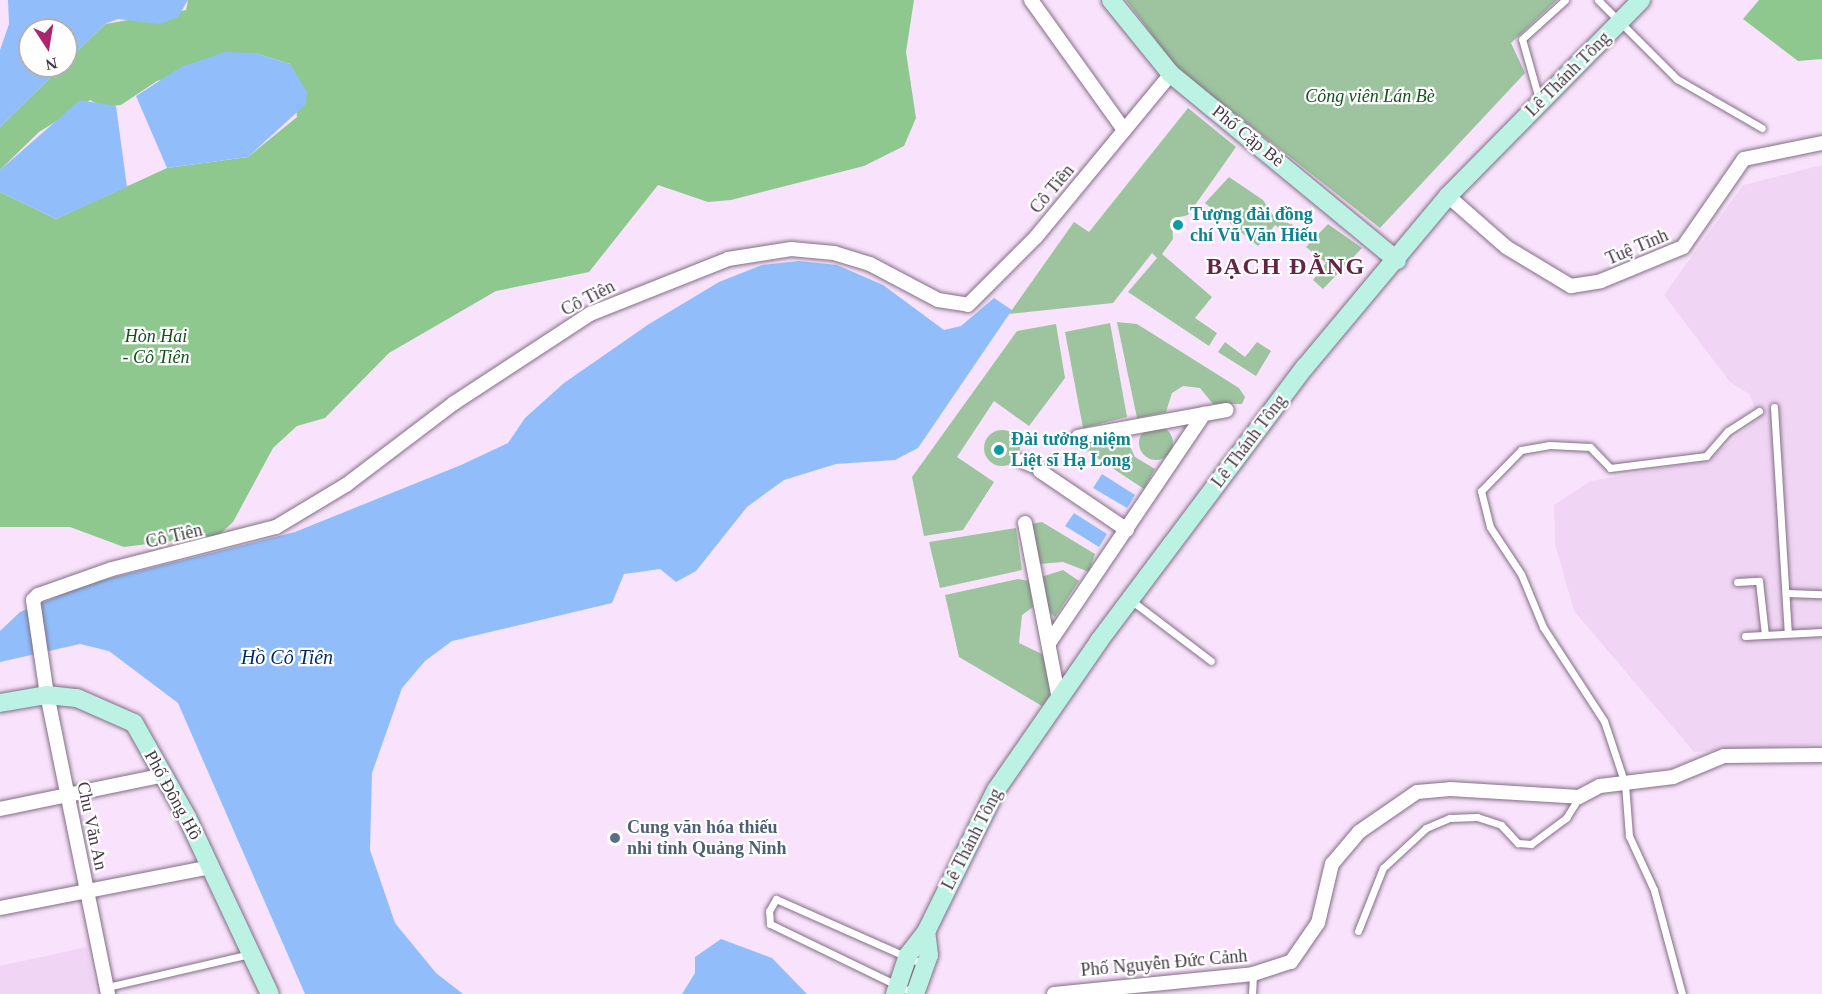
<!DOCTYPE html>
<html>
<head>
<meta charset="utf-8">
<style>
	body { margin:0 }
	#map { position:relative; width:1822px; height:994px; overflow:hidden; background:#f9e3fc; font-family:"Times New Roman",serif }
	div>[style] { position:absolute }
	.built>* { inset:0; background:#f0d5f4 }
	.green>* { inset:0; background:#9dc49e }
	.round { border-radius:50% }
	.forest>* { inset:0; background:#8ec88f }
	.water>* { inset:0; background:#91befa }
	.roads { filter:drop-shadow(0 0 2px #826e85) drop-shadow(0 0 2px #826e85) }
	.lane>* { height:7px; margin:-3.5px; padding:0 3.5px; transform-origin:3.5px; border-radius:3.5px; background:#fff }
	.street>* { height:14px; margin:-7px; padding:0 7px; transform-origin:7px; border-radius:7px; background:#fff }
	.secondary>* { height:18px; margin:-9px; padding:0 9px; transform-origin:9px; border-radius:9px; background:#bcf2e3 }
	.dots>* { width:16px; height:16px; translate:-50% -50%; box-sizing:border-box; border:3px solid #fff; border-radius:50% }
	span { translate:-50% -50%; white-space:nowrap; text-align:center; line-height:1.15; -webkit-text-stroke:4.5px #fff; paint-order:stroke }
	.street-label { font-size:18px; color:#423944 }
	.park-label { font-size:18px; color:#15511c; font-style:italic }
	.culture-label { font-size:18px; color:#0d838f; font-weight:700 }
	.left { translate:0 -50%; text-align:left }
	.service-label { font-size:18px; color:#4e5e75; font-weight:700 }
	.water-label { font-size:20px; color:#002a5e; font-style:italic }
	.district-label { font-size:24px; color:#642444; font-weight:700; letter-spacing:1.5px }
	.north { position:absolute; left:18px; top:18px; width:60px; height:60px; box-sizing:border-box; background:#fff; border:2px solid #b3b0b4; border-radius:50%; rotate:168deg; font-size:16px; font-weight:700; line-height:24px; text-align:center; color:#423944 }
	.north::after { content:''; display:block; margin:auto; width:21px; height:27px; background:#ab266f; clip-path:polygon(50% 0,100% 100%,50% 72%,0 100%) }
</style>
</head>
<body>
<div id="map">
	<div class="built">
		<i style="clip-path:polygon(1822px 165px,1822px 744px,1694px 752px,1574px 611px,1555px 544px,1554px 505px,1591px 481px,1709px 459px,1759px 418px,1749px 394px,1730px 382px,1664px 295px,1743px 185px)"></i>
		<i style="clip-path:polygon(87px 947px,96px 994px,0 994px,0 966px)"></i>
	</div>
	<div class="green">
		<i style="clip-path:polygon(1126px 0,1557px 0,1511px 43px,1525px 73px,1380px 228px,1177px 68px)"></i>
		<i style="clip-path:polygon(1188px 108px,1236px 147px,1188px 215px,1172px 219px,1173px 239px,1162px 254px,1212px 297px,1195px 318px,1217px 333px,1209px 346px,1128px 292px,1157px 258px,1152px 253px,1113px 303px,1009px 314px,1074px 222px,1089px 232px)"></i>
		<i style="clip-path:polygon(1229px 177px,1263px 200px,1275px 218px,1293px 225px,1293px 232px,1299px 232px,1303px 239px,1300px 243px,1275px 225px,1258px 246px,1205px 203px)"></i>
		<i style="clip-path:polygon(1328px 224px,1362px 248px,1323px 289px,1313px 280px,1326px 263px,1306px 247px)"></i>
		<i style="clip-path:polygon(1117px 322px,1137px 324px,1239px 388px,1245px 397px,1242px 404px,1213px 404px,1200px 388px,1183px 386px,1172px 393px,1166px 412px,1137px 418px)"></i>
		<i style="clip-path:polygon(1110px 323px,1127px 417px,1083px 428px,1065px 332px)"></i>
		<i style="clip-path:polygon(1056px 324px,1065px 378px,1029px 426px,994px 401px,957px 457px,994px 482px,963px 530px,924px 536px,912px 477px,1017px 331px)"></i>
		<i style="clip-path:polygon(1225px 342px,1245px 357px,1257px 342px,1271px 351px,1256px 376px,1218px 352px)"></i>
		<i class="round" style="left:1139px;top:426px;width:34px;height:34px"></i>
		<i class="round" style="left:984px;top:430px;width:36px;height:36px"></i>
		<i style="clip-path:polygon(1124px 434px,1135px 457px,1155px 469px,1144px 489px,1082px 448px)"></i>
		<i style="clip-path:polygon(1042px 522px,1095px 554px,1089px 572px,1063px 562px,1039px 564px,1031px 524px)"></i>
		<i style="clip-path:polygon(1016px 528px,1022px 570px,940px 588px,929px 542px)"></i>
		<i style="clip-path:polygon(1063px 570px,1079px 581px,1055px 617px,1047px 610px,1041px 577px)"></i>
		<i style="clip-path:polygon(1018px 579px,1029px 581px,1033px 607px,1022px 615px,1019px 643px,1046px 656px,1054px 691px,1042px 706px,959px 657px,945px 595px)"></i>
	</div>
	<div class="forest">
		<i style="clip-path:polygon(188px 0,914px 0,906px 52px,916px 118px,904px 146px,864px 166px,731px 200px,708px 202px,658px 185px,589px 272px,496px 291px,389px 353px,325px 418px,297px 426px,273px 448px,233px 522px,219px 535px,124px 547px,70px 527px,0 527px,0 192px,56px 219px,167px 168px,248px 157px,297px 117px,290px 64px,255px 53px,157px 81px,121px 105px,103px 107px,90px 100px,39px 132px,0 170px,0 127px,105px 24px,186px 10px)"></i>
		<i style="clip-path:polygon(1759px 0,1822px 0,1822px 59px,1798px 61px,1743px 19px)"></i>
	</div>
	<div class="water">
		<i style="clip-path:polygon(evenodd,8px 0,188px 0,178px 17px,160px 24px,118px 19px,105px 24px,0 127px,0 50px,9px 24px,8px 0,30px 30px,66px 30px,66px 66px,30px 66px,30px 30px)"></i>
		<i style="clip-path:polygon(225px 52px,255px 53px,290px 64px,307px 92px,306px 104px,248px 157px,167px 168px,136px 96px,181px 67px)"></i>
		<i style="clip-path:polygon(80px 100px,116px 106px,127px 187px,56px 219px,0 192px,0 170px)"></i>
		<i style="clip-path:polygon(799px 261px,837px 265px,883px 285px,944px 330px,961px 326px,994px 298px,1012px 310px,918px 448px,895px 460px,836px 464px,784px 480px,747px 507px,696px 571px,676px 582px,660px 569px,624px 574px,612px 603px,452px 641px,425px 661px,402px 688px,372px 773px,370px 850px,395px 923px,436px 973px,463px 994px,305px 994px,178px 703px,109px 651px,80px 644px,0 662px,0 631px,20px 612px,87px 584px,295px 532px,461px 465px,508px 443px,525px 418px,564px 383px,649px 324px,719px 282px,762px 265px)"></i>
		<i style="clip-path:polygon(1102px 474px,1135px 495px,1127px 508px,1093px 488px)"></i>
		<i style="clip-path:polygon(1074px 513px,1107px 534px,1099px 547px,1065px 526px)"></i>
		<i style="clip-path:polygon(721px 939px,772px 958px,807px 994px,682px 994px,695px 973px,695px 957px)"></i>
	</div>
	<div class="roads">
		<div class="lane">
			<i style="left:1598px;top:0;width:112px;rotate:45deg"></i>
			<i style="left:1677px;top:79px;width:98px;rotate:30deg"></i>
			<i style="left:1539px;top:99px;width:62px;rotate:-105.8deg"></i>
			<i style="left:1522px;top:39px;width:58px;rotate:-42.2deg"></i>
			<i style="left:1774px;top:407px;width:226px;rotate:86.5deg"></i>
			<i style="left:1737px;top:582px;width:22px;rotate:-3deg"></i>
			<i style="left:1759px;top:581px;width:54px;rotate:83.7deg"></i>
			<i style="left:1786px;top:593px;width:36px;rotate:2deg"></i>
			<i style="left:1132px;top:601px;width:99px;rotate:37.2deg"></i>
			<i style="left:1745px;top:636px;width:77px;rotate:-3deg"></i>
			<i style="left:1358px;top:931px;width:68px;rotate:-68.4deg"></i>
			<i style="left:1383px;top:868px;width:59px;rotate:-42.9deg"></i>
			<i style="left:1426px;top:828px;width:26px;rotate:-23deg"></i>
			<i style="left:1450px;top:818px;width:27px;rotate:-2deg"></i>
			<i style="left:1477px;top:817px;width:25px;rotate:18deg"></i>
			<i style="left:1501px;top:825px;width:25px;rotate:47deg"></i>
			<i style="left:1518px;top:843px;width:13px;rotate:4deg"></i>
			<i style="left:1531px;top:844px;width:44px;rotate:-36.6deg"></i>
			<i style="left:1566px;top:818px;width:25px;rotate:-58deg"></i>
			<i style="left:107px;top:987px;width:147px;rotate:-13deg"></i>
			<i style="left:915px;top:994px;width:161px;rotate:-154.2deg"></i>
			<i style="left:770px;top:924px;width:13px;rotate:-94deg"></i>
			<i style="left:769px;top:911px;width:14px;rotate:-60deg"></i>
			<i style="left:776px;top:899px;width:163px;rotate:23.9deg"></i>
			<i style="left:1252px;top:994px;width:20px;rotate:-87deg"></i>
			<i style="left:1682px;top:994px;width:108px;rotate:-105.1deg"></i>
			<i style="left:1654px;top:890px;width:60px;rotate:-114.8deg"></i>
			<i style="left:1629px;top:836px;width:52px;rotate:-94.4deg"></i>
			<i style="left:1625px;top:784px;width:66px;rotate:-108.4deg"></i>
			<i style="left:1604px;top:721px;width:112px;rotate:-123deg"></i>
			<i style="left:1543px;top:627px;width:57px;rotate:-112.5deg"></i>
			<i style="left:1521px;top:574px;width:56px;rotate:-123.4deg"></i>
			<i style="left:1490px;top:527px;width:37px;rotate:-104deg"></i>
			<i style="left:1481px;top:491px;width:57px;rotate:-45.7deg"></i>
			<i style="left:1521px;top:450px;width:29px;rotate:-10deg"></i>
			<i style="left:1550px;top:445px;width:40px;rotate:2.9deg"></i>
			<i style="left:1590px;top:447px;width:29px;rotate:46deg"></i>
			<i style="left:1610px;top:468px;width:97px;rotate:-7.1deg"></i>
			<i style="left:1706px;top:456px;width:33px;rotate:-49deg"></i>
			<i style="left:1728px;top:431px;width:37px;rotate:-33deg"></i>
		</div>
		<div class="street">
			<i style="left:1031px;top:0;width:160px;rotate:54.4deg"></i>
			<i style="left:1448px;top:196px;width:77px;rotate:41.3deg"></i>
			<i style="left:1506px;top:247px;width:76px;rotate:31deg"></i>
			<i style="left:1571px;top:286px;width:30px;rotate:-9deg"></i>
			<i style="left:1601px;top:281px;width:89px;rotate:-22.5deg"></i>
			<i style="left:1683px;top:247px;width:107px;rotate:-55.3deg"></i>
			<i style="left:1744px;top:159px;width:80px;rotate:-11.6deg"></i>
			<i style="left:1078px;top:437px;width:151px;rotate:-10.3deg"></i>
			<i style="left:1023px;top:461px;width:10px;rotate:24deg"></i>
			<i style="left:1040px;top:471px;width:105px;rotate:34.1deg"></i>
			<i style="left:1025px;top:523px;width:179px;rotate:79.1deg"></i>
			<i style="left:1049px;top:643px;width:277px;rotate:-55.9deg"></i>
			<i style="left:0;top:809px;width:163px;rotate:-11.7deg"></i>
			<i style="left:0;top:908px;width:215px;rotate:-11deg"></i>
			<i style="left:108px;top:994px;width:305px;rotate:-101.5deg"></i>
			<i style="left:47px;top:695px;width:96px;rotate:-98.4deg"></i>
			<i style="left:33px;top:600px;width:7px;rotate:-45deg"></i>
			<i style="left:38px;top:595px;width:78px;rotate:-19.4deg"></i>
			<i style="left:112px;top:569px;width:169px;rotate:-14.4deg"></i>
			<i style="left:276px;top:527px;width:82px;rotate:-31deg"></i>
			<i style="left:346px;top:485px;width:136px;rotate:-37.2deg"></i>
			<i style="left:454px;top:403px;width:163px;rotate:-33.2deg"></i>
			<i style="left:590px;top:314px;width:149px;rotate:-21.7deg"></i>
			<i style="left:728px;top:259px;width:64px;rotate:-9deg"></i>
			<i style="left:791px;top:249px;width:43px;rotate:5.3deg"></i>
			<i style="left:834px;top:253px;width:38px;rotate:17deg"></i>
			<i style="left:870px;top:264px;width:77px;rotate:27.9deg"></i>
			<i style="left:938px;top:300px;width:30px;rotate:9deg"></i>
			<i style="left:968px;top:305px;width:96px;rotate:-45deg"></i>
			<i style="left:1036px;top:237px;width:212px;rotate:-50.4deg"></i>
			<i style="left:1054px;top:994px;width:200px;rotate:-5.7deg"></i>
			<i style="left:1253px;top:974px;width:40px;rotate:-18deg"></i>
			<i style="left:1291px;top:962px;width:47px;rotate:-55.3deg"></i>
			<i style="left:1318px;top:923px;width:61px;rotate:-76.7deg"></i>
			<i style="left:1332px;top:864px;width:42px;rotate:-49.8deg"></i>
			<i style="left:1359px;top:832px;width:70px;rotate:-34.6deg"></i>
			<i style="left:1417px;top:792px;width:33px;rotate:-5deg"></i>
			<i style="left:1450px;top:789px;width:129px;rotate:3.5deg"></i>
			<i style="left:1579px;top:797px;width:24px;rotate:-28deg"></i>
			<i style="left:1600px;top:786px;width:74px;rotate:-7deg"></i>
			<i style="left:1673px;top:777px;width:55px;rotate:-22.4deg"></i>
			<i style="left:1724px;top:756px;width:98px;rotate:-0.6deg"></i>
		</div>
		<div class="secondary">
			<i style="left:1111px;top:0;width:95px;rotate:51deg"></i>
			<i style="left:1171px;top:74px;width:293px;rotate:39.5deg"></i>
			<i style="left:0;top:703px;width:48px;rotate:-9.7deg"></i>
			<i style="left:47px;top:695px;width:30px;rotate:6deg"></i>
			<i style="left:77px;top:698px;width:62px;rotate:23.7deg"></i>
			<i style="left:134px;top:723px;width:108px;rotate:60.6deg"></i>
			<i style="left:187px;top:817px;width:195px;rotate:64.9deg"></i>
			<i style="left:895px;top:994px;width:41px;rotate:-71.6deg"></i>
			<i style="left:908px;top:955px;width:29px;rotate:-52deg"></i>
			<i style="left:926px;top:932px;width:158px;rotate:-63.8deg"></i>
			<i style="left:996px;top:790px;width:181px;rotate:-55.3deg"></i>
			<i style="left:1099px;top:641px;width:343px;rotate:-53.1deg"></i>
			<i style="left:1305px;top:367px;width:223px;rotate:-50.1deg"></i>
			<i style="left:1448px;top:196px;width:275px;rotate:-45.4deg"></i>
			<i style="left:915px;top:994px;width:41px;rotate:-70.3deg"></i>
			<i style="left:929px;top:955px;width:23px;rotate:-97deg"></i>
		</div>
	</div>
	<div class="dots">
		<i style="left:1178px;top:225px;background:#0f9aa8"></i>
		<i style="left:999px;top:450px;background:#0f9aa8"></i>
		<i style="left:615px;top:838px;background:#5c6f8a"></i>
	</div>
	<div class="street-label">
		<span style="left:1568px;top:74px;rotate:-45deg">Lê Thánh Tông</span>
		<span style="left:1248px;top:136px;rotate:39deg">Phố Cặp Bè</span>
		<span style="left:1052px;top:189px;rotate:-50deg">Cô Tiên</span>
		<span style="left:1637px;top:247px;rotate:-23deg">Tuệ Tĩnh</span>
		<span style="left:588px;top:298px;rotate:-27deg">Cô Tiên</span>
		<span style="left:1249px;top:441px;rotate:-53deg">Lê Thánh Tông</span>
		<span style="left:174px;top:536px;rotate:-13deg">Cô Tiên</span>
		<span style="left:173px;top:795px;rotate:61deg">Phố Đông Hồ</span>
		<span style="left:92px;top:826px;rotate:78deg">Chu Văn An</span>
		<span style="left:972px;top:839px;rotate:-63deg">Lê Thánh Tông</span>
		<span style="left:1164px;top:963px;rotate:-5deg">Phố Nguyễn Đức Cảnh</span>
	</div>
	<div class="park-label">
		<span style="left:1370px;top:96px">Công viên Lán Bè</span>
		<span style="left:156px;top:347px">Hòn Hai<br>- Cô Tiên</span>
	</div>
	<div class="culture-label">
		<span class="left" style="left:1190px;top:225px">Tượng đài đồng<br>chí Vũ Văn Hiếu</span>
		<span class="left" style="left:1011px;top:450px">Đài tưởng niệm<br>Liệt sĩ Hạ Long</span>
	</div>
	<div class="service-label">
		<span class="left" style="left:627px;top:838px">Cung văn hóa thiếu<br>nhi tỉnh Quảng Ninh</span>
	</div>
	<div class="water-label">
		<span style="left:287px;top:657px">Hồ Cô Tiên</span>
	</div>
	<div class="district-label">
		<span style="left:1286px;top:267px">BẠCH ĐẰNG</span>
	</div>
	<div class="north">N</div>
</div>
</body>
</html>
